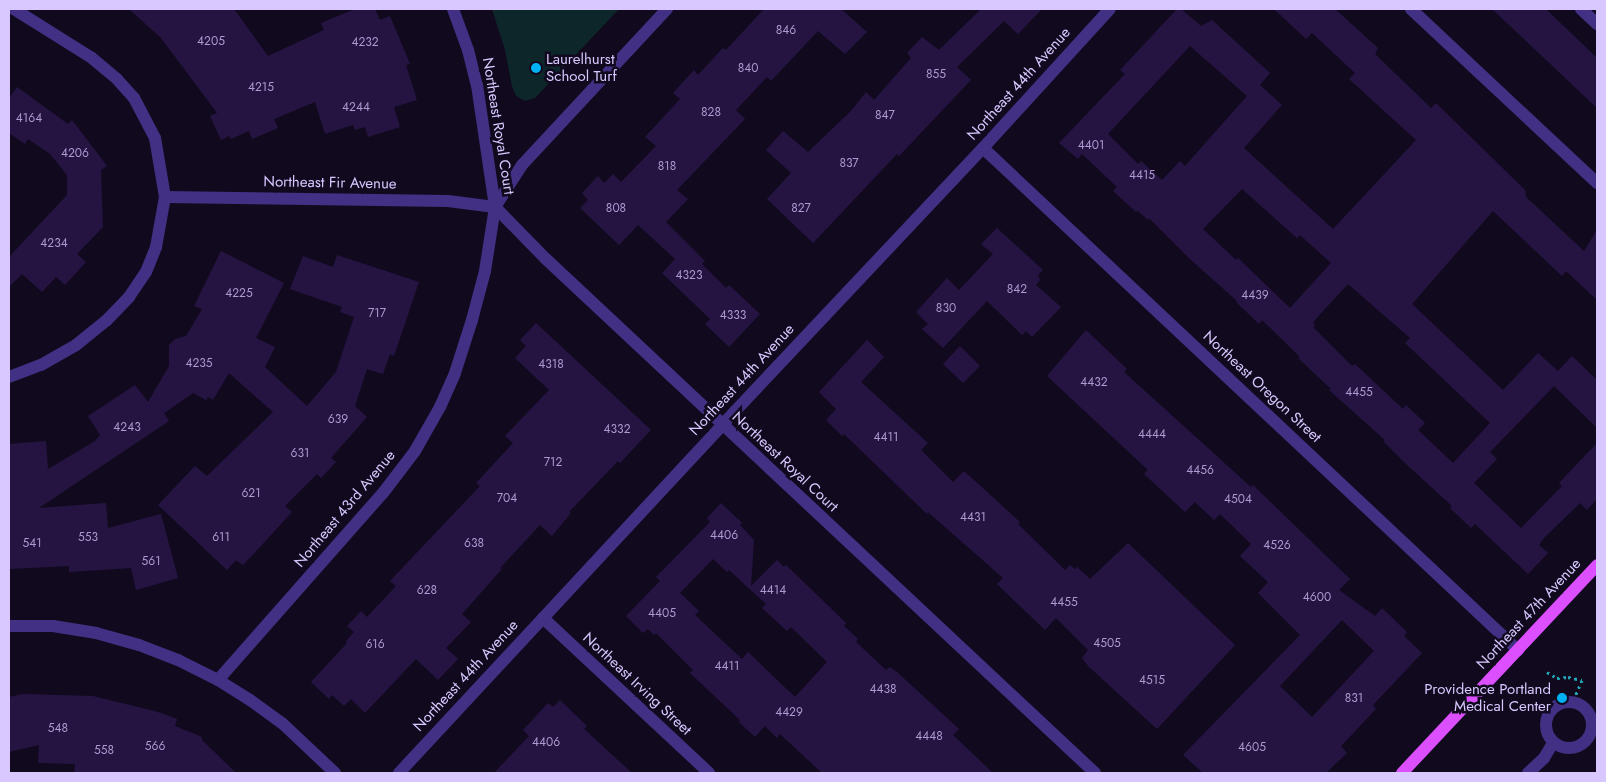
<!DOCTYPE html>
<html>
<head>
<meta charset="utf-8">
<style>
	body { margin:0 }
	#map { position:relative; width:1606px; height:782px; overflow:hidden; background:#110a1f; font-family:Jost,sans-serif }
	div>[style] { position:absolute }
	.green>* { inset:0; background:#0d262a }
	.building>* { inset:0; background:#251442 }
	.path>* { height:3px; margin-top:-1.5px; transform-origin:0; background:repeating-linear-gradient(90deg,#21a9ba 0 2.5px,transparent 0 6.5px) }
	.minor>* { height:12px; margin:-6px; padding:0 6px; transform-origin:6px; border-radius:6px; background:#413083 }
	.minor>.ring { margin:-6px; padding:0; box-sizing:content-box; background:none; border:12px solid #413083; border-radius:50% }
	.major>* { height:12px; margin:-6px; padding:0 6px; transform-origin:6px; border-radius:6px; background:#db4fff }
	.dots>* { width:14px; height:14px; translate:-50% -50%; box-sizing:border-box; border:2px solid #110a1f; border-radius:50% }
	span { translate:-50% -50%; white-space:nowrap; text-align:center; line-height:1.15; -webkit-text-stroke:5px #110a1f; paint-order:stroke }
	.number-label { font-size:12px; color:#ab9bd0 }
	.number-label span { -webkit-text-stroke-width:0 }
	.poi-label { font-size:15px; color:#d8c8ff }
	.left { translate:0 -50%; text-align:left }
	.right { translate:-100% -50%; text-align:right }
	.street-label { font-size:15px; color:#d8c8ff }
	.frame { position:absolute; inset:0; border:10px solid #d8c8ff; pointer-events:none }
</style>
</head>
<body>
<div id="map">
	<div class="green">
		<i style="clip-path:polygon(492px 9px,619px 9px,535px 98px,525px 101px,516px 96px,512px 86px,505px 50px)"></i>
	</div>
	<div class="building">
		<i style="clip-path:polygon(129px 9px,234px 9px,268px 56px,324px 30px,321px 23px,355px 9px,375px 9px,380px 20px,390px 16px,410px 64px,406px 65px,417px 100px,394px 107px,400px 127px,368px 137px,365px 127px,355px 130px,353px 125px,325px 134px,315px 102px,274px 119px,278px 128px,252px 139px,249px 131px,231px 139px,229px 136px,221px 140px,210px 116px,217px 113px,161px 38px)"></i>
		<i style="clip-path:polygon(764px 9px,841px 9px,867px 32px,845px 54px,818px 31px,771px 81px,767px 77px,736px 110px,745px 119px,677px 190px,688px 199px,666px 222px,705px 261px,702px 264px,726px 288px,729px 285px,760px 314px,729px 347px,705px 324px,710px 319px,662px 273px,675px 259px,638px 225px,619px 245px,580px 208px,588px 200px,582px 193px,598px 176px,604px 183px,613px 174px,621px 182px,656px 146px,645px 137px,680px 99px,673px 93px,694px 70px,698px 75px,723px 48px,726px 50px)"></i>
		<i style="clip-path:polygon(981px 9px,1042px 9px,1018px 34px,1004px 21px,957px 67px,971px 80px,899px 156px,897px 154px,813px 243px,767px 199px,791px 173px,766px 150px,783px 131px,808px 152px,851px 111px,866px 92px,874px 100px,911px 58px,907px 53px,922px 37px,939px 50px)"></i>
		<i style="clip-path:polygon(evenodd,1177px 9px,1181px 9px,1201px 26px,1212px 20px,1270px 73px,1260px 85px,1282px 105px,1244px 148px,1333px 229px,1416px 140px,1349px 79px,1355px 73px,1312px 33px,1306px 39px,1274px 9px,1335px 9px,1378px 48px,1375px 54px,1431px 108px,1436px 103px,1525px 190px,1526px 197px,1584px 251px,1597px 230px,1597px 300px,1566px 271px,1562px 276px,1493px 211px,1412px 304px,1503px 390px,1538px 353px,1558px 371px,1572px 356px,1597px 380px,1597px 428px,1554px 386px,1490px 452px,1497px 459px,1474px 483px,1521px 528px,1562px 486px,1559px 483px,1597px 443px,1597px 499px,1587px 510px,1580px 503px,1544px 538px,1539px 545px,1548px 553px,1528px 574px,1475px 524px,1471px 528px,1450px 508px,1452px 506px,1406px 464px,1383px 441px,1385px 440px,1329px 390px,1331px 389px,1298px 358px,1300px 357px,1262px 320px,1259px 324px,1236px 302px,1237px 301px,1191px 260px,1149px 218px,1148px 220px,1138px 211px,1136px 212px,1113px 191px,1117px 187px,1082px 154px,1078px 159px,1059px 143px,1125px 74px,1120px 70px,1177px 9px,1190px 46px,1247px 96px,1185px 166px,1180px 161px,1162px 180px,1141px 161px,1138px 164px,1108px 134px,1190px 46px,1177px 9px,1242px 189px,1297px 238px,1300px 235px,1331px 263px,1290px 308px,1238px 258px,1236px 260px,1203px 229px,1242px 189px,1177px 9px,1348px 284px,1410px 338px,1405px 343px,1490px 423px,1453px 463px,1418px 430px,1425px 423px,1406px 405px,1403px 409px,1355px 364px,1352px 366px,1313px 327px,1315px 325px,1313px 322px,1348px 284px)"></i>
		<i style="clip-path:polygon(1492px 9px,1546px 9px,1597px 58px,1597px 108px)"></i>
		<i style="clip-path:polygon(17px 87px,68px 124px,72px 120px,107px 166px,101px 170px,103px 227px,77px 254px,86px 262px,65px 285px,56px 277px,42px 292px,22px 274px,9px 287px,9px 257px,67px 195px,67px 175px,50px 154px,28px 139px,25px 144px,9px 133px,9px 98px)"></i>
		<i style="clip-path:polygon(997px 228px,1043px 270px,1038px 275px,1040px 280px,1036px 285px,1061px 307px,1032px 337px,1026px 331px,1022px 335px,987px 301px,943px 348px,922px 329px,928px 324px,916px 312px,947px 278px,959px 290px,993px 254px,981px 244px)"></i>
		<i style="clip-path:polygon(221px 251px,284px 283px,256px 338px,275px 347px,265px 367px,307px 406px,336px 372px,354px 317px,340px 312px,342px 307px,290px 289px,303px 256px,333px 267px,337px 255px,419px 282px,394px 356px,390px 354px,383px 374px,367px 369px,355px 406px,367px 417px,331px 458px,336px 462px,321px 478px,317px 474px,285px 506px,292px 512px,259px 548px,243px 565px,236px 560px,227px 570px,158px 505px,195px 466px,207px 476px,273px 412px,229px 373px,213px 400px,208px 397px,206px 400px,193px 393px,164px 413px,169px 421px,39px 508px,106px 503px,108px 528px,161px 514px,178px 578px,136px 590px,131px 568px,69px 572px,69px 566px,9px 569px,9px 444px,46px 441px,48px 469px,95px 441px,100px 435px,88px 416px,135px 385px,148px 402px,169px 366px,169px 345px,175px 339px,186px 336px,202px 309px,194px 306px)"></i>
		<i style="clip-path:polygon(536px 323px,651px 430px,620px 463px,618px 461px,569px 512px,571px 513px,552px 536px,540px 525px,500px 568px,502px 569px,462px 614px,471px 622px,446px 648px,458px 659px,438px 680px,416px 659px,365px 713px,351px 699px,344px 706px,332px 695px,329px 699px,311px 682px,347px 643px,346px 641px,354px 632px,347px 626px,361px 611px,367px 617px,396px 586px,390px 581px,480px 486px,476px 483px,513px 443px,505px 436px,549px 390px,515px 358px,526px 346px,520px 340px)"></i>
		<i style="clip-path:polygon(evenodd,1086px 330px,1127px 369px,1124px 372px,1251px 487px,1253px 485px,1350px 579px,1339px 590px,1375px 616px,1382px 608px,1407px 632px,1404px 636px,1422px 653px,1373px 705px,1376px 709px,1341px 746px,1347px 753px,1326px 773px,1203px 773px,1183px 755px,1300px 635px,1258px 593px,1268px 582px,1240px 556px,1251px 544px,1220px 514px,1214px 520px,1195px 502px,1185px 512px,1144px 474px,1148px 470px,1047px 376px,1086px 330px,1342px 620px,1374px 651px,1312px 717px,1280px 686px,1342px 620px)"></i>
		<i style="clip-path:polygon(867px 340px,884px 357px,861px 382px,928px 443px,921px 450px,953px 482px,964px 471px,1020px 522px,1018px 524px,1065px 570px,1070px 565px,1075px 569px,1077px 567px,1090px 579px,1128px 543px,1235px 645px,1157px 729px,1088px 666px,1082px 658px,1088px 650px,1056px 618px,1045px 630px,997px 584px,1003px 578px,928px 512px,927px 514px,844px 434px,842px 436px,826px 420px,836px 409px,819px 392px)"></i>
		<i style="clip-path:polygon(960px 346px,980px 366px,963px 383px,943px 364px)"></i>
		<i style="clip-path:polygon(evenodd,721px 503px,742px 523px,740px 525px,754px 540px,751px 586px,777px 560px,784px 567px,786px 565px,846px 623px,844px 626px,858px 639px,856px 642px,886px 670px,890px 667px,897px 672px,959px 729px,953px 735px,993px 773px,822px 773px,780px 734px,777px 738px,765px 726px,755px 737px,739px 722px,740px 720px,690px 673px,693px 670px,656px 633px,654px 635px,648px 629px,643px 633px,626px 616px,660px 581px,656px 577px,710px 522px,707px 518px,721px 503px,713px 559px,727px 572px,729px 570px,766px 604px,762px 608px,787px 631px,791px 627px,827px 662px,795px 697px,748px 652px,742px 659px,695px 615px,699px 611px,680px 593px,713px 559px)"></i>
		<i style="clip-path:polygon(22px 694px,93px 696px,158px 712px,177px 719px,175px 726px,202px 737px,202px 740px,236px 773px,74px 773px,75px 764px,38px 763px,39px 745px,9px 752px,9px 697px)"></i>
		<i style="clip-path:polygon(560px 700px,587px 726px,584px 729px,632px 773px,494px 773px,529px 736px,523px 730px,548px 703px,553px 707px)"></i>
	</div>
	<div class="path">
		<i style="left:1547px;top:672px;width:12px;rotate:31deg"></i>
		<i style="left:1557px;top:678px;width:11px;rotate:-5deg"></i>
		<i style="left:1568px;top:677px;width:14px;rotate:12deg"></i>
		<i style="left:1582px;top:680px;width:23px;rotate:113deg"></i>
	</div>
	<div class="minor">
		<i style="left:453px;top:9px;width:44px;rotate:69.9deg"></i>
		<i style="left:468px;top:50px;width:36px;rotate:76deg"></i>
		<i style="left:477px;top:85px;width:123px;rotate:81.6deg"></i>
		<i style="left:495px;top:207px;width:73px;rotate:45.6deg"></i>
		<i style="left:546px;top:259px;width:752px;rotate:43.11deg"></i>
		<i style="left:1411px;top:9px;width:255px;rotate:43.1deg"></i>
		<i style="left:1581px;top:9px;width:22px;rotate:43deg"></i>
		<i style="left:983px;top:148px;width:734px;rotate:43.18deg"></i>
		<i style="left:165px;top:197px;width:283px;rotate:0.8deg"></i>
		<i style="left:448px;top:201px;width:47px;rotate:7.3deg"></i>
		<i style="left:9px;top:377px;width:34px;rotate:-21deg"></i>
		<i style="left:41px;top:365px;width:40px;rotate:-29.7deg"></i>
		<i style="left:76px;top:345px;width:38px;rotate:-39deg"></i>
		<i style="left:106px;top:321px;width:33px;rotate:-46deg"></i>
		<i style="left:129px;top:297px;width:30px;rotate:-56deg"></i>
		<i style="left:146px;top:272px;width:27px;rotate:-68deg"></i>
		<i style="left:156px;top:247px;width:51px;rotate:-79.8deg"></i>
		<i style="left:165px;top:197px;width:60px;rotate:-99.6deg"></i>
		<i style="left:155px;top:138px;width:45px;rotate:-117.7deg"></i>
		<i style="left:134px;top:98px;width:25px;rotate:-132deg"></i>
		<i style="left:117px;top:79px;width:33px;rotate:-140deg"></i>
		<i style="left:92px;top:58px;width:92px;rotate:-147.9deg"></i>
		<i style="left:543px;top:618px;width:227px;rotate:43deg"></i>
		<i style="left:9px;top:626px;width:44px"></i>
		<i style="left:53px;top:626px;width:44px;rotate:9.2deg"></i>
		<i style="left:96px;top:633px;width:45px;rotate:15.6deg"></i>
		<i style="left:139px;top:645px;width:42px;rotate:21deg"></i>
		<i style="left:178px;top:660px;width:45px;rotate:26.6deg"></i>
		<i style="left:218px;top:680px;width:38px;rotate:32deg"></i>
		<i style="left:250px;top:700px;width:39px;rotate:36deg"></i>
		<i style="left:282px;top:723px;width:73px;rotate:43.3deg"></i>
		<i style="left:218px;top:680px;width:249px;rotate:-48.6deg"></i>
		<i style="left:383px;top:493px;width:53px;rotate:-52.7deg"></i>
		<i style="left:415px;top:451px;width:51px;rotate:-60.4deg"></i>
		<i style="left:440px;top:407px;width:37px;rotate:-66deg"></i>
		<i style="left:455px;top:373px;width:56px;rotate:-72.2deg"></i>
		<i style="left:472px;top:320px;width:51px;rotate:-75.1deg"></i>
		<i style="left:485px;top:271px;width:65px;rotate:-81.1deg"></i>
		<i style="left:495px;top:207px;width:50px;rotate:-57.3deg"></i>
		<i style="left:522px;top:165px;width:213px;rotate:-47.1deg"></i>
		<i class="ring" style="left:1546px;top:702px;width:34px;height:34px"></i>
		<i style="left:399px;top:773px;width:475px;rotate:-47.1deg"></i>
		<i style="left:722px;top:425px;width:381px;rotate:-46.7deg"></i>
		<i style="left:983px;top:148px;width:188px;rotate:-47.6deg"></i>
		<i style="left:1528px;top:773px;width:22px;rotate:-43deg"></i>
		<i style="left:1544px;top:758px;width:17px;rotate:-59deg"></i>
	</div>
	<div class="major">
		<i style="left:1402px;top:773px;width:285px;rotate:-46.8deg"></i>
	</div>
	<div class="dots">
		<i style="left:536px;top:68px;background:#00b1f3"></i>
		<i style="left:1562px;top:698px;background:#00b1f3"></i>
	</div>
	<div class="number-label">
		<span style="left:786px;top:31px">846</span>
		<span style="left:211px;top:42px">4205</span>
		<span style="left:365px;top:43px">4232</span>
		<span style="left:748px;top:69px">840</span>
		<span style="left:936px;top:75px">855</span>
		<span style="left:261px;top:88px">4215</span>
		<span style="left:356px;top:108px">4244</span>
		<span style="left:711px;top:113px">828</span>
		<span style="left:885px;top:116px">847</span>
		<span style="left:29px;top:119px">4164</span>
		<span style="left:1091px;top:146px">4401</span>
		<span style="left:75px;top:154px">4206</span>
		<span style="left:849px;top:164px">837</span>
		<span style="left:667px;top:167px">818</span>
		<span style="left:1142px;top:176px">4415</span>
		<span style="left:616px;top:209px">808</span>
		<span style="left:801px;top:209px">827</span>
		<span style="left:54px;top:244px">4234</span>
		<span style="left:689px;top:276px">4323</span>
		<span style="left:1017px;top:290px">842</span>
		<span style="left:239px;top:294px">4225</span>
		<span style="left:1255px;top:296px">4439</span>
		<span style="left:946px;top:309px">830</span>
		<span style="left:377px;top:314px">717</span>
		<span style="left:733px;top:316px">4333</span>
		<span style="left:199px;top:364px">4235</span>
		<span style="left:551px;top:365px">4318</span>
		<span style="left:1094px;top:383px">4432</span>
		<span style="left:1359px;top:393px">4455</span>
		<span style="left:338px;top:420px">639</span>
		<span style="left:127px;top:428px">4243</span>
		<span style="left:617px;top:430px">4332</span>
		<span style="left:1152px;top:435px">4444</span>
		<span style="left:886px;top:438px">4411</span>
		<span style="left:300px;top:454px">631</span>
		<span style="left:553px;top:463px">712</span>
		<span style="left:1200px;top:471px">4456</span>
		<span style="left:251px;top:494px">621</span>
		<span style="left:507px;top:499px">704</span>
		<span style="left:1238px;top:500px">4504</span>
		<span style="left:973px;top:518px">4431</span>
		<span style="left:724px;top:536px">4406</span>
		<span style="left:88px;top:538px">553</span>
		<span style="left:221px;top:538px">611</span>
		<span style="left:32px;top:544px">541</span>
		<span style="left:474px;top:544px">638</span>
		<span style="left:1277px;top:546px">4526</span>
		<span style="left:151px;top:562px">561</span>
		<span style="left:427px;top:591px">628</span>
		<span style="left:773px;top:591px">4414</span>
		<span style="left:1317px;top:598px">4600</span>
		<span style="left:1064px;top:603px">4455</span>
		<span style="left:662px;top:614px">4405</span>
		<span style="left:1107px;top:644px">4505</span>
		<span style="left:375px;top:645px">616</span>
		<span style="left:727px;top:667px">4411</span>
		<span style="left:1152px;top:681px">4515</span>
		<span style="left:883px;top:690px">4438</span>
		<span style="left:1354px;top:699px">831</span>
		<span style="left:789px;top:713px">4429</span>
		<span style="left:58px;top:729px">548</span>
		<span style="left:929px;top:737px">4448</span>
		<span style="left:546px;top:743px">4406</span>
		<span style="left:155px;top:747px">566</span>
		<span style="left:1252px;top:748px">4605</span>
		<span style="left:104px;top:751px">558</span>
	</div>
	<div class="poi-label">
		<span class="left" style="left:546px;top:68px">Laurelhurst<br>School Turf</span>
		<span class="right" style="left:1551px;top:698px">Providence Portland<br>Medical Center</span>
	</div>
	<div class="street-label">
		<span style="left:1019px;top:84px;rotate:-48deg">Northeast 44th Avenue</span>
		<span style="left:498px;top:126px;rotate:81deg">Northeast Royal Court</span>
		<span style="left:330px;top:183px;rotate:1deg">Northeast Fir Avenue</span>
		<span style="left:742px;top:380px;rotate:-47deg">Northeast 44th Avenue</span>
		<span style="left:1262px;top:387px;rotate:43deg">Northeast Oregon Street</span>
		<span style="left:785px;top:462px;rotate:43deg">Northeast Royal Court</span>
		<span style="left:345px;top:509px;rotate:-50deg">Northeast 43rd Avenue</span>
		<span style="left:1529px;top:614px;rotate:-47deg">Northeast 47th Avenue</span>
		<span style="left:466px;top:676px;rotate:-47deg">Northeast 44th Avenue</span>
		<span style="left:637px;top:684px;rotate:43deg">Northeast Irving Street</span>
	</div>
	<div class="frame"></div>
</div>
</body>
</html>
